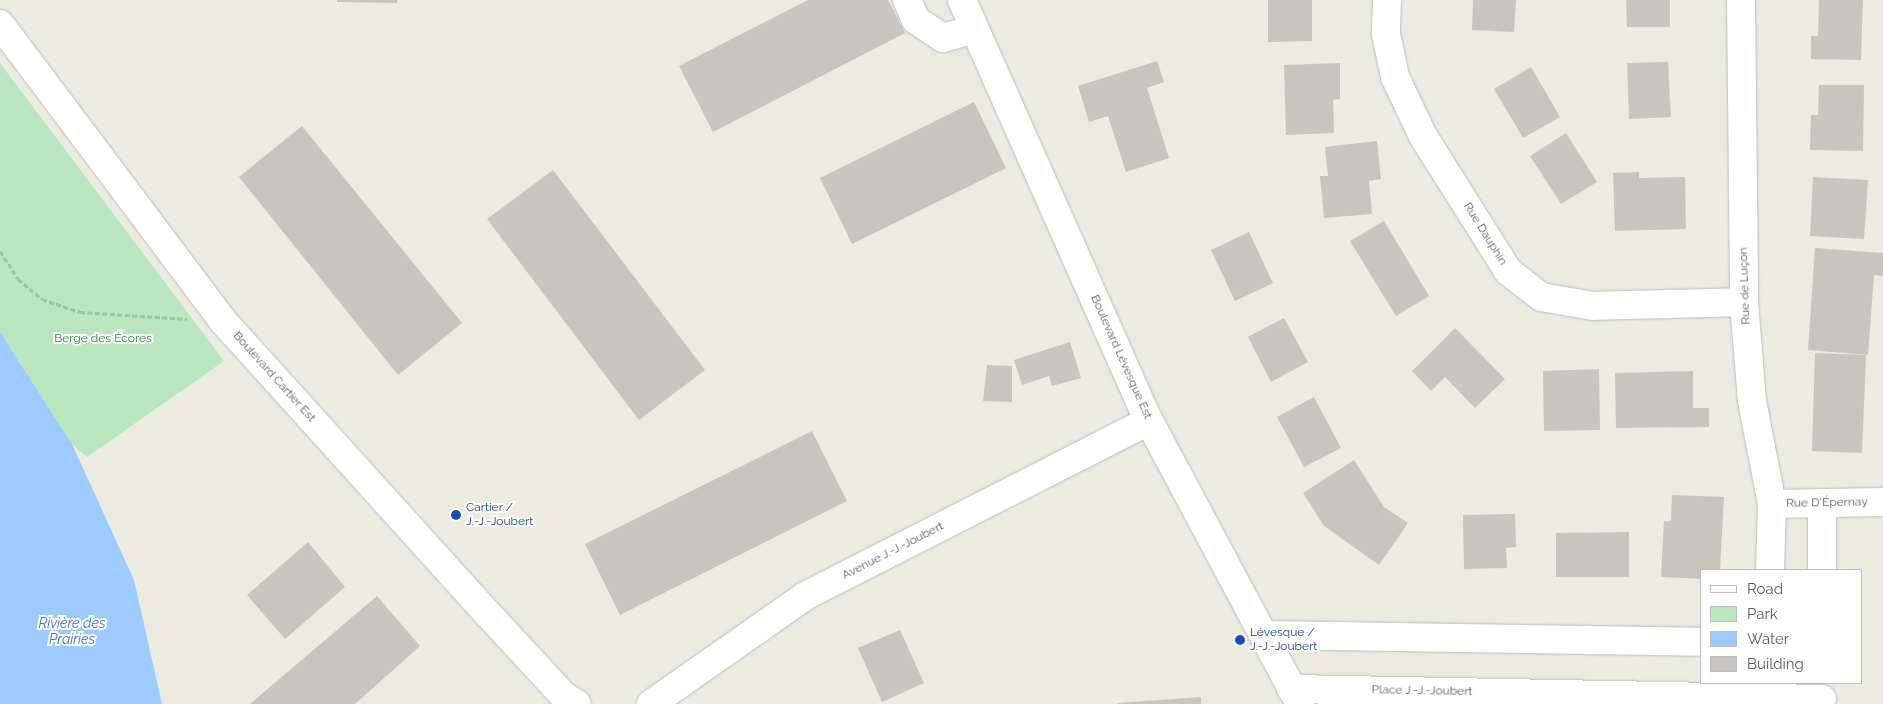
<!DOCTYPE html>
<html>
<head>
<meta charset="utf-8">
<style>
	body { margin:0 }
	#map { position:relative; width:1883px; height:704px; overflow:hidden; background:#ecebdf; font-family:Raleway,sans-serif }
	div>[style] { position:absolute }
	.green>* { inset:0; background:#bae6bf }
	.water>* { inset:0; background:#9dcaff }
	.building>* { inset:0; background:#c7c5bd }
	.path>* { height:3px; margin-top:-1.5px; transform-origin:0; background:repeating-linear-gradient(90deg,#93c7a7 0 5px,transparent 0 7.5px) }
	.roads { filter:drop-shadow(0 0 1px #babcc2) drop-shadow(0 0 1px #babcc2) }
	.minor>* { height:28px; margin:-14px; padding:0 14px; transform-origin:14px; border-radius:14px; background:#fff }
	.dots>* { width:14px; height:14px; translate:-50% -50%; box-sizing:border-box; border:2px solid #fff; border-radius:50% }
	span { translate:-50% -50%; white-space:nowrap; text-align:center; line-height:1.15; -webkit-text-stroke:4px #fff; paint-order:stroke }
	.street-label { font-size:12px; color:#585c61 }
	.park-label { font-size:12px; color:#2f823c }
	.transit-label { font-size:12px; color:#164399 }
	.left { translate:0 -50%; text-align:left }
	.water-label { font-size:14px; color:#3b71c7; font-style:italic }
	.legend { position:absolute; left:1700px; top:569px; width:162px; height:115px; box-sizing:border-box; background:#fff; border:1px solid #bcbec0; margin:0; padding:6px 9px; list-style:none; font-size:15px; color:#585c61 }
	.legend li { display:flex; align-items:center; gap:10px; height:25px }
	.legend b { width:25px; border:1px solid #bcbec0 }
</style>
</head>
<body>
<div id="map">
	<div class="green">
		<i style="clip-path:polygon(0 63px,224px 361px,87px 457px,72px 444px,0 332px)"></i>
	</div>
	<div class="water">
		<i style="clip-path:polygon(0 332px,72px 444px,134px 580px,162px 704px,0 704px)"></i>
	</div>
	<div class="building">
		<i style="clip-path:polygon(337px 0,397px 0,397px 3px,337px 2px)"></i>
		<i style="clip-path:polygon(808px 0,888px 0,905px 33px,713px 132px,679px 66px)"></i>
		<i style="clip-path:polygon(1268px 0,1312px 0,1312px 41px,1268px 42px)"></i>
		<i style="clip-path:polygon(1473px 0,1516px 0,1514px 32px,1472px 30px)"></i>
		<i style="clip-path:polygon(1626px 0,1670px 0,1670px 27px,1627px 27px)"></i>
		<i style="clip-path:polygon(1819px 0,1863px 0,1861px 60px,1811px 59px,1811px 36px,1818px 36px)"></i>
		<i style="clip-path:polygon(1157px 61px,1164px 82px,1147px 88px,1169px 158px,1126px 172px,1108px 116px,1089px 122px,1078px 86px)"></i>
		<i style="clip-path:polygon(1668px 62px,1671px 117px,1629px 119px,1627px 63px)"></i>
		<i style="clip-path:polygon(1340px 63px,1340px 99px,1333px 100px,1334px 133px,1286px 135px,1284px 65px)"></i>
		<i style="clip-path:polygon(1531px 67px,1560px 117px,1523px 138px,1494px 89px)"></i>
		<i style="clip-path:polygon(1819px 85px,1864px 85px,1863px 151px,1810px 150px,1811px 115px,1818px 115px)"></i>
		<i style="clip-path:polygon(974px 102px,1006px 168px,852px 244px,820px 178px)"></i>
		<i style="clip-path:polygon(302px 126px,462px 323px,398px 375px,239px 177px)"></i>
		<i style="clip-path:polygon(1566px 133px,1597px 182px,1561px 204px,1530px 156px)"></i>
		<i style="clip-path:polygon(1377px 141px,1381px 179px,1369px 181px,1372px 214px,1324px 218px,1320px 176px,1328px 176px,1325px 147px)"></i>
		<i style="clip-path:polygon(553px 170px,705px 370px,639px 420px,487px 219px)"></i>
		<i style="clip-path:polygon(1639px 172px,1639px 178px,1685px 177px,1686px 229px,1615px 231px,1613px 173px)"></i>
		<i style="clip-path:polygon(1813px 177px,1868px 180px,1864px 239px,1810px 236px)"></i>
		<i style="clip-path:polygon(1384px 221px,1429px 296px,1396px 316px,1350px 241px)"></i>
		<i style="clip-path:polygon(1249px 232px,1273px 283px,1235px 301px,1211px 250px)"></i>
		<i style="clip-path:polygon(1815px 248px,1883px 253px,1883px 276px,1874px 275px,1868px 355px,1808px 350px)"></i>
		<i style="clip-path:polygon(1284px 318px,1308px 362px,1271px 382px,1248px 337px)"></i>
		<i style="clip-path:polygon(1455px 328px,1505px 379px,1475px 408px,1445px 377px,1431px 391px,1412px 371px)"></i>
		<i style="clip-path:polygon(1070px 342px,1081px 378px,1052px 386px,1049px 376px,1022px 385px,1014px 360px)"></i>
		<i style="clip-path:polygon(1815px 353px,1866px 355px,1862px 453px,1812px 451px)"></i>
		<i style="clip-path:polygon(987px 365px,1012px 366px,1012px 402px,983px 401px)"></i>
		<i style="clip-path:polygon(1599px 369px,1600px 430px,1544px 431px,1543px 371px)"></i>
		<i style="clip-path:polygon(1693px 371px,1693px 408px,1709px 408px,1709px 427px,1616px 428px,1615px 373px)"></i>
		<i style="clip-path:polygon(1314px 397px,1341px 448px,1304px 467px,1277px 417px)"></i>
		<i style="clip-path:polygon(812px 431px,847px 501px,620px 615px,585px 544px)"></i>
		<i style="clip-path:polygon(1354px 460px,1384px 507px,1408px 523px,1379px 565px,1324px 526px,1303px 493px)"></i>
		<i style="clip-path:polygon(1672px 495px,1724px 497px,1720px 570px,1702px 570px,1702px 579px,1661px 577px,1664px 521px,1671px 521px)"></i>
		<i style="clip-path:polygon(1515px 514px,1516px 547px,1506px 548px,1507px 568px,1464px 569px,1463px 515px)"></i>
		<i style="clip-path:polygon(1629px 532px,1629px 577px,1556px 577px,1556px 533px)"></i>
		<i style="clip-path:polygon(308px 542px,345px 587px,285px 639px,247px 595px)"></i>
		<i style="clip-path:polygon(377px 596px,420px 646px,355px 704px,250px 704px)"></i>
		<i style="clip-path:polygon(900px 630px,924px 683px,882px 702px,858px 648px)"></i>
		<i style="clip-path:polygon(1201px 697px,1201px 704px,1117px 704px,1117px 703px)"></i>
	</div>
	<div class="path">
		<i style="left:0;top:251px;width:33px;rotate:57deg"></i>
		<i style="left:18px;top:279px;width:31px;rotate:40deg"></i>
		<i style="left:42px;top:299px;width:40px;rotate:18.9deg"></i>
		<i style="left:80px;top:312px;width:107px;rotate:3.7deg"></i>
	</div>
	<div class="roads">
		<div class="minor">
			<i style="left:907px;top:0;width:22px;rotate:66deg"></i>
			<i style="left:916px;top:20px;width:32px;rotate:34deg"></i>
			<i style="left:943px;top:38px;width:32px;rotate:-16deg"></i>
			<i style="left:962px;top:0;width:461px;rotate:66.1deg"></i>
			<i style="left:1149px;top:421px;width:321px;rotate:61.9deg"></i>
			<i style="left:1387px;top:0;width:34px;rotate:92deg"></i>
			<i style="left:1386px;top:34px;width:44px;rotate:78.2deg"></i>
			<i style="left:1395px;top:77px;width:65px;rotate:64.6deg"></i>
			<i style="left:1423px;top:136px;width:160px;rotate:57.8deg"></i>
			<i style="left:1508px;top:271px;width:42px;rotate:38.2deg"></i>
			<i style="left:1541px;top:297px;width:53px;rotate:9.8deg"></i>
			<i style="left:1593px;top:306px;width:151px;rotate:-1.5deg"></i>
			<i style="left:1741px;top:0;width:302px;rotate:89.4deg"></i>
			<i style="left:1744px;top:302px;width:99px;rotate:85.4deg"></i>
			<i style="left:1752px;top:401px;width:105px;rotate:79deg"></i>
			<i style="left:1772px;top:504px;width:66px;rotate:91.7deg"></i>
			<i style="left:0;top:24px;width:371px;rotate:53.1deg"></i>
			<i style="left:223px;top:321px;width:395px;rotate:47.9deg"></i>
			<i style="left:488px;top:614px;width:112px;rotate:47.2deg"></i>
			<i style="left:564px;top:696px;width:15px;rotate:32deg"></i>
			<i style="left:1772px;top:504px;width:111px;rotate:-1deg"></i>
			<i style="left:1822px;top:570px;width:67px;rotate:-90deg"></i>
			<i style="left:1265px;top:635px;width:437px;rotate:0.9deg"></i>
			<i style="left:1291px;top:689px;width:531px;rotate:1.08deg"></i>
			<i style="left:651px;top:704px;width:188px;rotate:-35deg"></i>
			<i style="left:805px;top:596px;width:386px;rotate:-27deg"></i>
		</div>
	</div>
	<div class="dots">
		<i style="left:456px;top:515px;background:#1a4fb4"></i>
		<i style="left:1240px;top:640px;background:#1a4fb4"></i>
	</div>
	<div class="street-label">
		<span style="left:1485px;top:234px;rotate:58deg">Rue Dauphin</span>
		<span style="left:1745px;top:286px;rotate:-92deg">Rue de Luçon</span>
		<span style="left:1121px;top:357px;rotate:66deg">Boulevard Lévesque Est</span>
		<span style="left:274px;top:377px;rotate:48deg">Boulevard Cartier Est</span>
		<span style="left:1827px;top:503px;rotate:-1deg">Rue D'Épernay</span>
		<span style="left:893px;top:551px;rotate:-27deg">Avenue J.-J.-Joubert</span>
		<span style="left:1422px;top:691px;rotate:1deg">Place J.-J.-Joubert</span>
	</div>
	<div class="park-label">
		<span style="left:103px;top:339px">Berge des Écores</span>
	</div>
	<div class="transit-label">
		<span class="left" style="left:466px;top:515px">Cartier /<br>J.-J.-Joubert</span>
		<span class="left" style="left:1250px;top:640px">Lévesque /<br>J.-J.-Joubert</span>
	</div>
	<div class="water-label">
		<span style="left:72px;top:631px">Rivière des<br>Prairies</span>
	</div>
	<ul class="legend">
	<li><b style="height:6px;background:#fff"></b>Road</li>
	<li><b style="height:14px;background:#bae6bf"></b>Park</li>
	<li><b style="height:14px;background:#9dcaff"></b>Water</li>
	<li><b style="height:14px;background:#c7c5bd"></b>Building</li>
	</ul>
</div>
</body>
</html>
